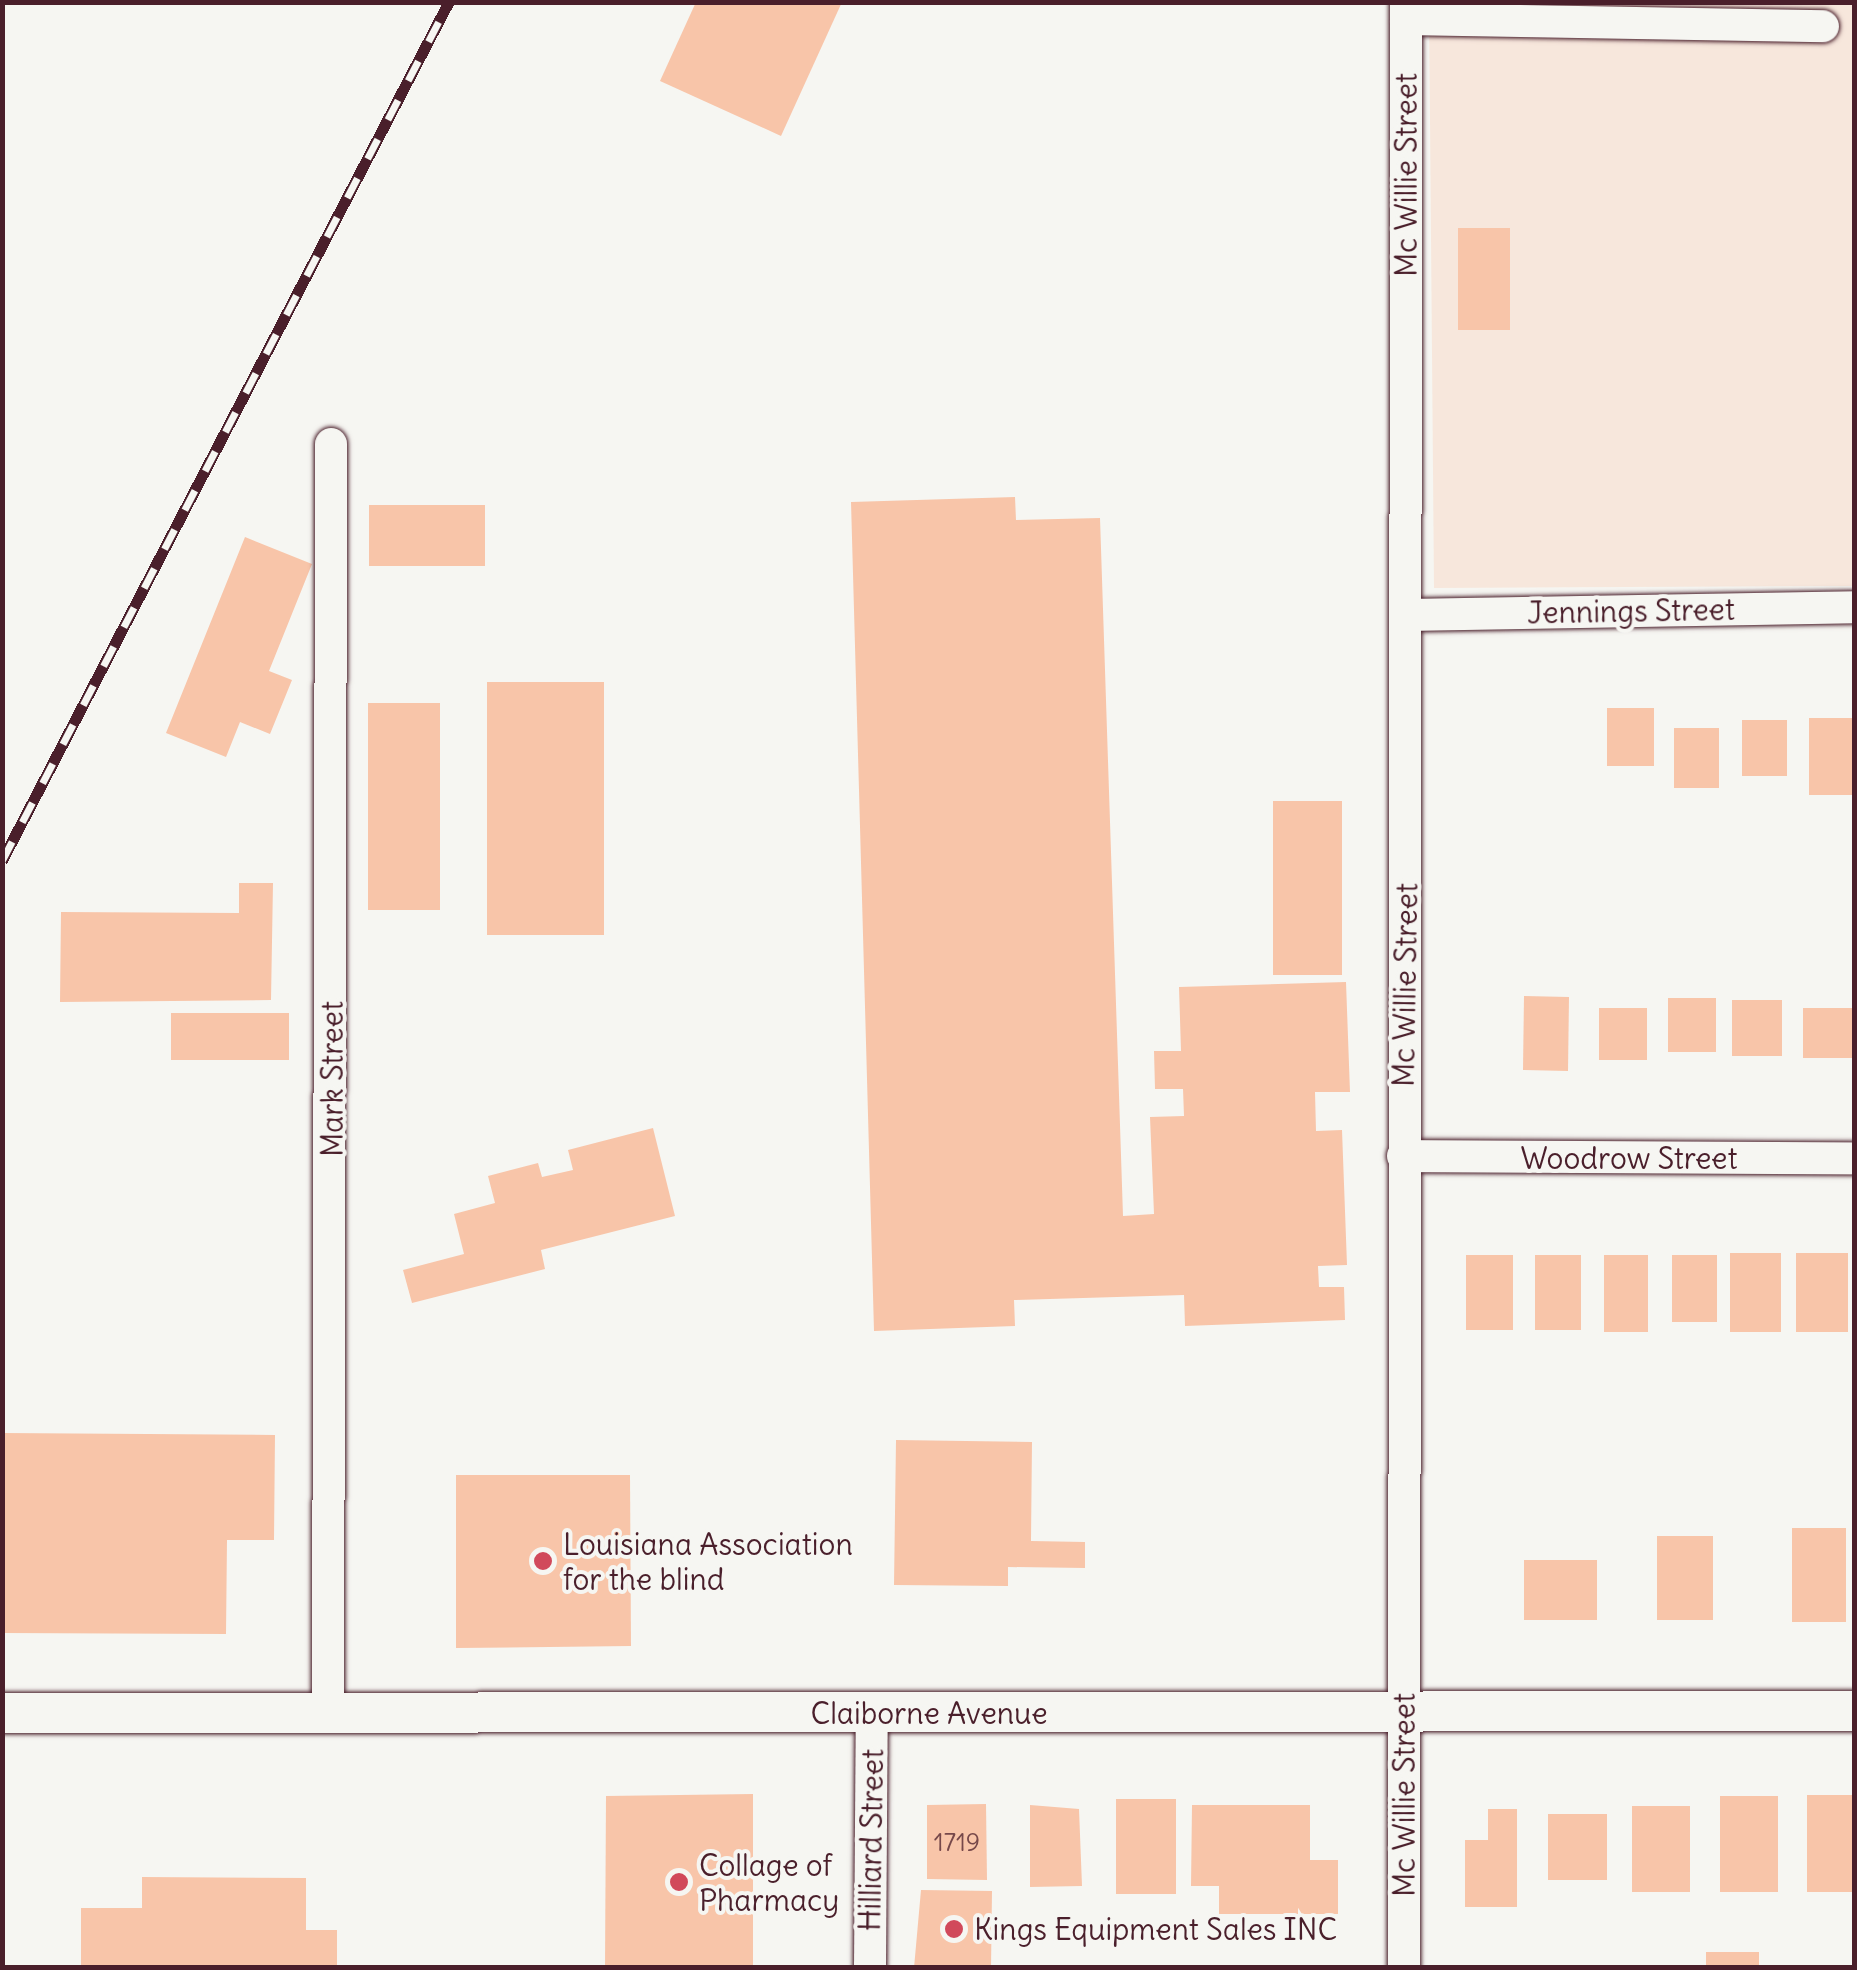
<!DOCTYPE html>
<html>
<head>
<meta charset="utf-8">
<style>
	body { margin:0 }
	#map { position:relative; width:1857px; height:1970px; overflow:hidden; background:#f6f6f2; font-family:Delius,sans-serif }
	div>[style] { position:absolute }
	.built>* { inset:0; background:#f7e7dc }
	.building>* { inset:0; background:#f8c5a9 }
	.roads { filter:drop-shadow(0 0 2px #4a1f2b) drop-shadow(0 0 2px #4a1f2b) }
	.minor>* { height:32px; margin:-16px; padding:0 16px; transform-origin:16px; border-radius:16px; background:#f6f6f2 }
	.tertiary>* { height:40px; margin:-20px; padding:0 20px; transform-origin:20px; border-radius:20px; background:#f6f6f2 }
	.rail>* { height:11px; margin-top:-5.5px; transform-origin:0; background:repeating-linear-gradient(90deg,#f6f6f2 0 22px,#4a1f2b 0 44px); box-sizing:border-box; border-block:2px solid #4a1f2b }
	.dots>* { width:28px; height:28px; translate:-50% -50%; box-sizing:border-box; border:5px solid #f6f6f2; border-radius:50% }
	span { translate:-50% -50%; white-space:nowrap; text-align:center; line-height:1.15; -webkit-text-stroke:8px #f6f6f2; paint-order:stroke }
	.number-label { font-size:25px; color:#76484a }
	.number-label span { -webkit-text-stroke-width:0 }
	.street-label { font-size:30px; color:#4a1f2b }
	.poi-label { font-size:30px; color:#4a1f2b }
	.left { translate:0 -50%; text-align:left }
	.frame { position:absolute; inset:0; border:5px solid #4a1f2b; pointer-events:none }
</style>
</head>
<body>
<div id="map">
	<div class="built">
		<i style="clip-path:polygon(1429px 3px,1854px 3px,1854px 586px,1434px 588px)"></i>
	</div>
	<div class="building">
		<i style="clip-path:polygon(696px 2px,842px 2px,781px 136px,660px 81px)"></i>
		<i style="clip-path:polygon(1458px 228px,1510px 228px,1510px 330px,1458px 330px)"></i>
		<i style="clip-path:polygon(1015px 497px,1016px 520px,1100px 518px,1123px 1216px,1154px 1214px,1150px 1117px,1184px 1116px,1183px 1089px,1155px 1089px,1154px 1051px,1181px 1051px,1179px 987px,1346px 982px,1350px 1092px,1315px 1092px,1316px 1131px,1342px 1130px,1347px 1265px,1318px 1266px,1319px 1287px,1344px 1287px,1345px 1320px,1185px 1326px,1184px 1295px,1014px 1300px,1015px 1326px,874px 1331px,851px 502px)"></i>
		<i style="clip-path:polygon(369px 505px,485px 505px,485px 566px,369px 566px)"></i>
		<i style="clip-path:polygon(245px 537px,312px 564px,269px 671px,292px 680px,270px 734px,240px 722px,226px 757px,166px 733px)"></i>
		<i style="clip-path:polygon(487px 682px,604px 682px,604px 935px,487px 935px)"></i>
		<i style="clip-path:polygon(368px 703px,440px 703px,440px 910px,368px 910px)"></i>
		<i style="clip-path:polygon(1607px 708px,1654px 708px,1654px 766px,1607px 766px)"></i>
		<i style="clip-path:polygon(1809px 718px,1852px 718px,1852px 795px,1809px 795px)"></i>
		<i style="clip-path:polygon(1742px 720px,1787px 720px,1787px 776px,1742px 776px)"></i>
		<i style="clip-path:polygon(1674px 728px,1719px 728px,1719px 788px,1674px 788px)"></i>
		<i style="clip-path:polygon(1273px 801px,1342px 801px,1342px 975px,1273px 975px)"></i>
		<i style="clip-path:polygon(239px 883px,273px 883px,271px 1000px,60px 1002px,61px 912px,239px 913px)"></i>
		<i style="clip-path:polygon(1524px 996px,1569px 997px,1568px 1071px,1523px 1070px)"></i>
		<i style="clip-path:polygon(1668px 998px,1716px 998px,1716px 1052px,1668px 1052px)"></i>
		<i style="clip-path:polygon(1732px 1000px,1782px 1000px,1782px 1056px,1732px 1056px)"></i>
		<i style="clip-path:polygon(1599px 1008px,1647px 1008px,1647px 1060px,1599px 1060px)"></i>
		<i style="clip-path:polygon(1803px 1008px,1854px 1008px,1854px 1058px,1803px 1058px)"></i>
		<i style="clip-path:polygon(171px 1013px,289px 1013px,289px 1060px,171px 1060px)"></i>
		<i style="clip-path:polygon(653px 1128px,675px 1216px,541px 1250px,545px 1269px,412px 1303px,403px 1270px,464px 1254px,454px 1214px,495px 1203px,488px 1176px,538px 1163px,542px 1177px,573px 1170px,568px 1150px)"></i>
		<i style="clip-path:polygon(1730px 1253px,1781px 1253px,1781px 1332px,1730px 1332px)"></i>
		<i style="clip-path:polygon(1796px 1253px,1848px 1253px,1848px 1332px,1796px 1332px)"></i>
		<i style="clip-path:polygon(1466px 1255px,1513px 1255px,1513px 1330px,1466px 1330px)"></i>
		<i style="clip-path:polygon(1535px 1255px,1581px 1255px,1581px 1330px,1535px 1330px)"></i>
		<i style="clip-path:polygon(1604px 1255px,1648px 1255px,1648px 1332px,1604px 1332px)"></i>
		<i style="clip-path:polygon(1672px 1255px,1717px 1255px,1717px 1322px,1672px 1322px)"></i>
		<i style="clip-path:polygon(2px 1433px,275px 1435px,274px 1540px,227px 1540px,226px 1634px,2px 1633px)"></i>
		<i style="clip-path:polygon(896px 1440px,1032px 1442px,1031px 1541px,1085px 1542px,1085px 1568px,1008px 1567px,1008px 1586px,894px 1585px)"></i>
		<i style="clip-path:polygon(456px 1475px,630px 1475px,631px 1646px,456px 1648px)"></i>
		<i style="clip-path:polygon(1792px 1528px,1846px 1528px,1846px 1622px,1792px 1622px)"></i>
		<i style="clip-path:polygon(1657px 1536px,1713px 1536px,1713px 1620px,1657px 1620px)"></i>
		<i style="clip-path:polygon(1524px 1560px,1597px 1560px,1597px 1620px,1524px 1620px)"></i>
		<i style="clip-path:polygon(753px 1794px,753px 1968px,605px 1968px,606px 1796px)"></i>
		<i style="clip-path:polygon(1807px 1795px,1854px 1795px,1854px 1892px,1807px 1892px)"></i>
		<i style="clip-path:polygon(1720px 1796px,1778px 1796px,1778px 1892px,1720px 1892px)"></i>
		<i style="clip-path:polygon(1116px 1799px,1176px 1799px,1176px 1894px,1116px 1894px)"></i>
		<i style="clip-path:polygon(986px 1804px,987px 1880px,927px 1879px,927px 1805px)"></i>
		<i style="clip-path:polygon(1030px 1805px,1079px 1809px,1082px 1886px,1030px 1887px)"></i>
		<i style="clip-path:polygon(1192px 1805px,1310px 1805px,1310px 1860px,1338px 1860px,1338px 1914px,1219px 1914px,1219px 1886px,1191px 1886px)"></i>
		<i style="clip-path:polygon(1632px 1806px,1690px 1806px,1690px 1892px,1632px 1892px)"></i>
		<i style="clip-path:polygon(1488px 1809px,1517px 1809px,1517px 1907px,1465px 1907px,1465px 1840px,1488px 1840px)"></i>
		<i style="clip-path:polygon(1548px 1814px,1607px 1814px,1607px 1880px,1548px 1880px)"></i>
		<i style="clip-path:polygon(142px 1877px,306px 1878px,306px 1930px,337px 1930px,337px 1968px,81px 1968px,81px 1908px,142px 1908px)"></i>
		<i style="clip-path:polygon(921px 1890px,992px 1891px,991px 1968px,914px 1968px)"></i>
		<i style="clip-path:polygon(1706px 1952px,1759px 1952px,1759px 1968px,1706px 1968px)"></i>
	</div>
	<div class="roads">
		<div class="minor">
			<i style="left:1406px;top:19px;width:417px;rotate:1deg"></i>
			<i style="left:1408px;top:615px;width:446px;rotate:-1deg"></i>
			<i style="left:1403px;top:1156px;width:451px;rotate:0.3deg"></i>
			<i style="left:328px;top:1713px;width:1269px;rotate:-89.86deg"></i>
			<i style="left:870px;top:1968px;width:255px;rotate:-89.6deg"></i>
			<i style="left:1404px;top:1968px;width:1966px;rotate:-89.94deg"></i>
		</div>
		<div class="tertiary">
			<i style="left:2px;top:1713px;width:1852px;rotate:-0.06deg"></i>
		</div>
	</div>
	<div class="rail">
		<i style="left:2px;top:861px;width:968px;rotate:-62.51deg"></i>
	</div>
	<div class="dots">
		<i style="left:543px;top:1561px;background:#d1495b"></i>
		<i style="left:679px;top:1882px;background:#d1495b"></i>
		<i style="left:954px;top:1929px;background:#d1495b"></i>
	</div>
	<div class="number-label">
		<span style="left:957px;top:1842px">1719</span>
	</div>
	<div class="street-label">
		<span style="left:1406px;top:175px;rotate:-90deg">Mc Willie Street</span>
		<span style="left:1631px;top:611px;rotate:-1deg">Jennings Street</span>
		<span style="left:1405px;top:985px;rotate:-89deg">Mc Willie Street</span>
		<span style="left:332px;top:1079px;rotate:-90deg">Mark Street</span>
		<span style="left:1629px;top:1158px">Woodrow Street</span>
		<span style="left:929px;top:1713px">Claiborne Avenue</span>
		<span style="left:1404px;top:1795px;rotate:-90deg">Mc Willie Street</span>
		<span style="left:871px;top:1840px;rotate:-89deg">Hilliard Street</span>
	</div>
	<div class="poi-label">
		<span class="left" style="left:563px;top:1561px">Louisiana Association<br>for the blind</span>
		<span class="left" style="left:699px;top:1882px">Collage of<br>Pharmacy</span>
		<span class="left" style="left:974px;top:1929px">Kings Equipment Sales INC</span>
	</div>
	<div class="frame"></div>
</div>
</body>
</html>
